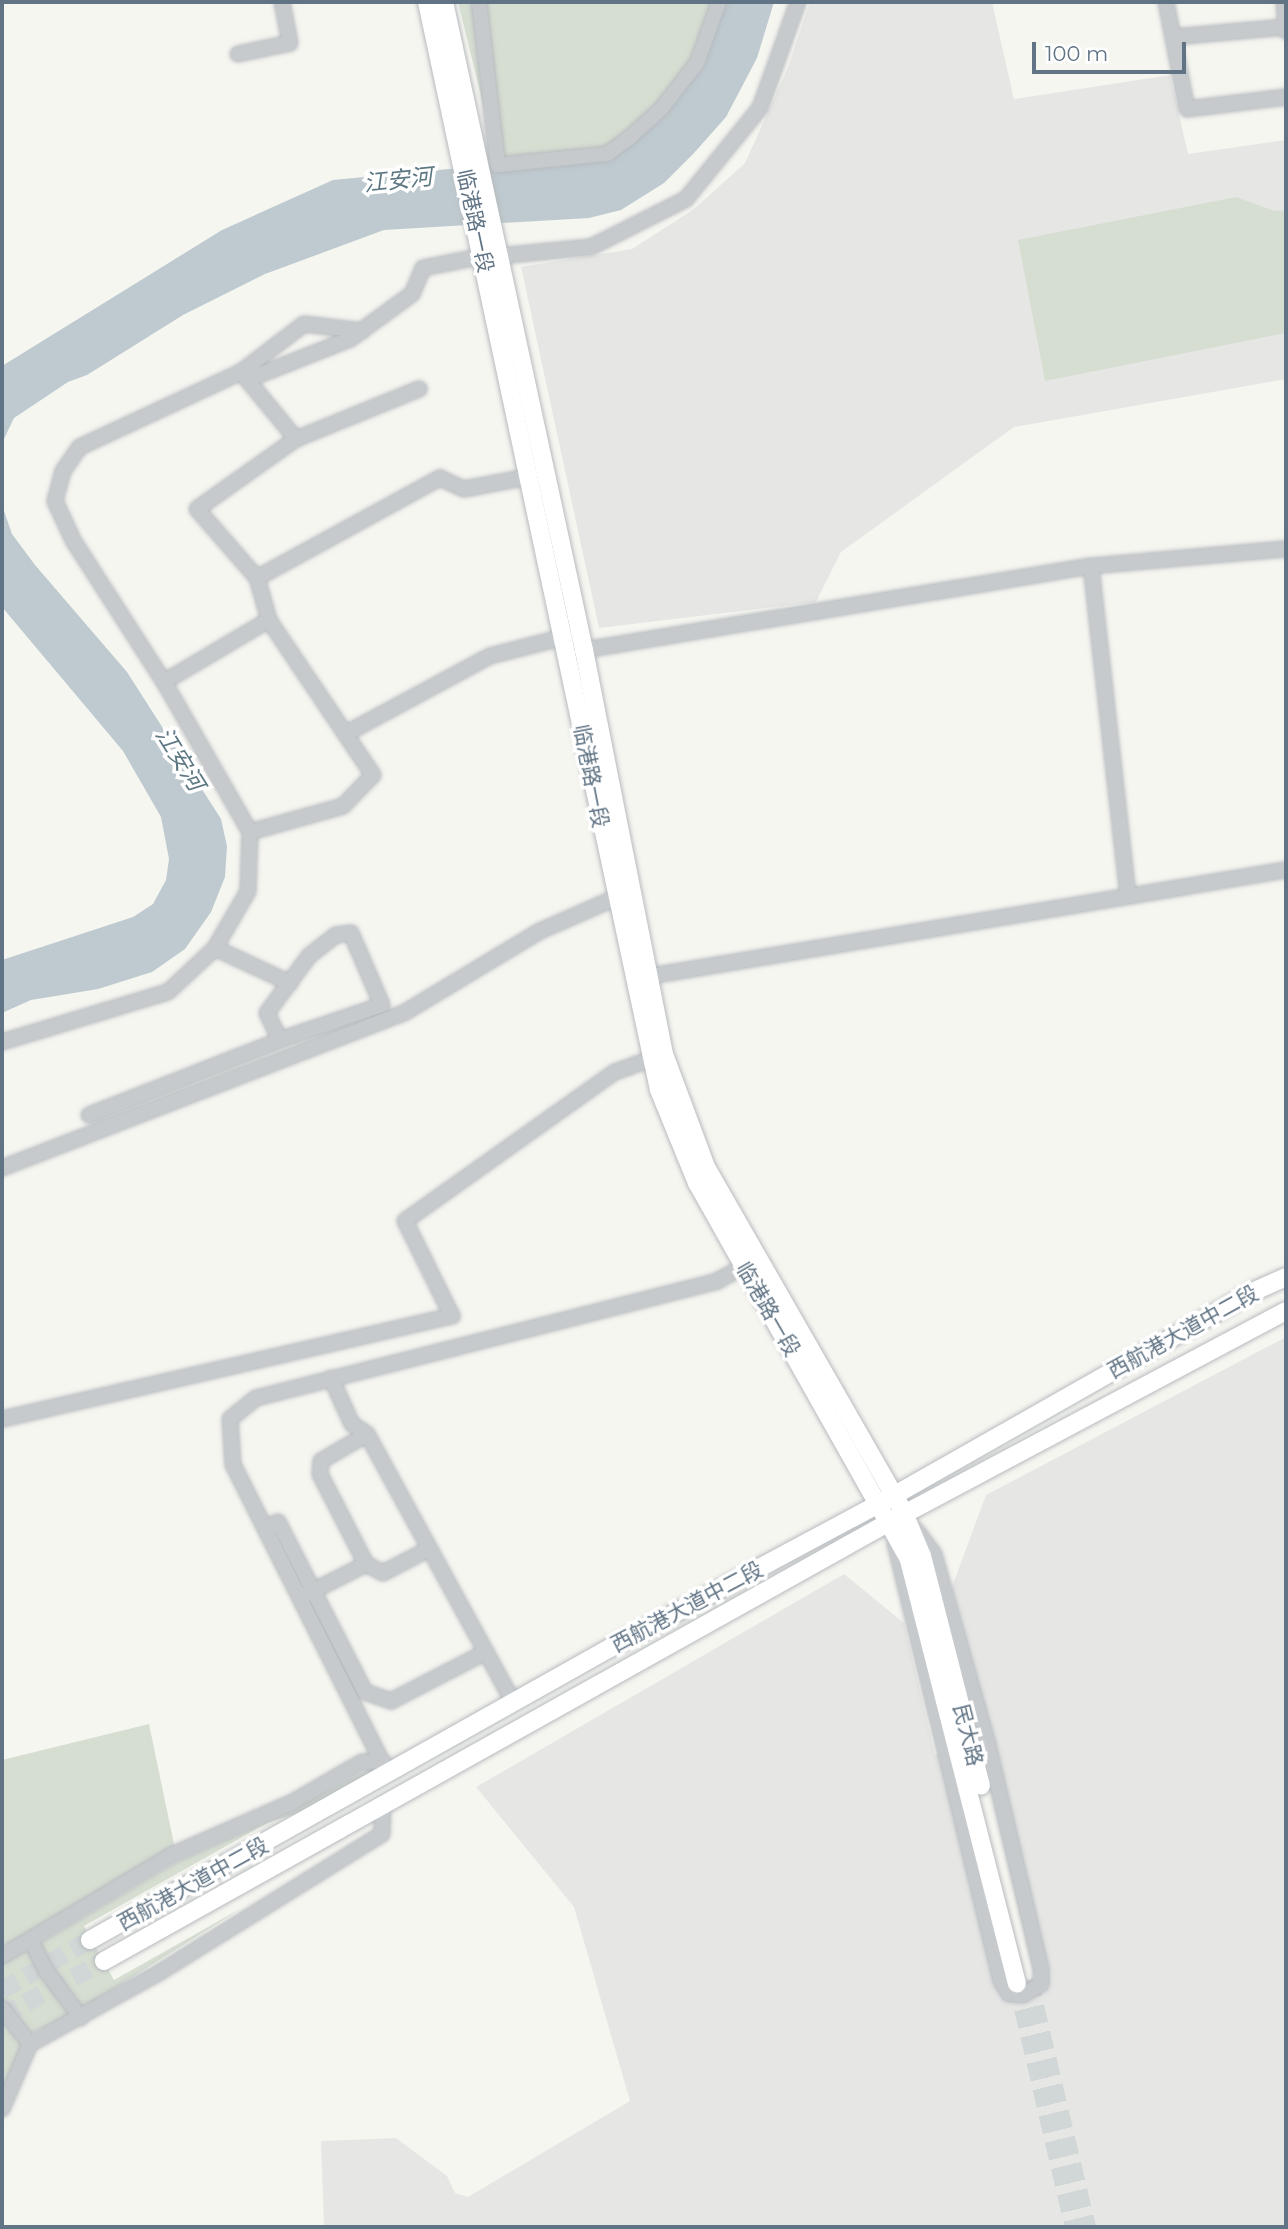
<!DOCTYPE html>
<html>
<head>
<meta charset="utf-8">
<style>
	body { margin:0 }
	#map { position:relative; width:1288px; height:2229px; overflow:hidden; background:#f6f6f1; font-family:Montserrat,"Noto Sans SC",sans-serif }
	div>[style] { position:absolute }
	.built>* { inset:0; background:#e6e7e5 }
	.green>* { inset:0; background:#d6ded2 }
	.water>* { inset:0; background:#becacf }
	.major-tunnel>* { height:18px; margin-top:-9px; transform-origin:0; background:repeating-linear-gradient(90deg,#d1d6d6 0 18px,transparent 0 27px) }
	.roads { filter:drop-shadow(0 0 2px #b7bbbf) drop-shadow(0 0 2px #b7bbbf) }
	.minor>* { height:14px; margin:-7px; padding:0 7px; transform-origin:7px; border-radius:7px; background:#c7cacd }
	.major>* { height:18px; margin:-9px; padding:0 9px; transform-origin:9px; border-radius:9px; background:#fff }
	span { translate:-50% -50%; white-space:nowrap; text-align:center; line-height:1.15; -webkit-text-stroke:7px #fff; paint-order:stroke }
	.street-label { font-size:21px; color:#617485 }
	.water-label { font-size:23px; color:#5d7783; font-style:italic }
	.frame { position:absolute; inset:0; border:4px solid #617485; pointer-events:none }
	.scale { position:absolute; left:1032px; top:42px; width:154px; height:32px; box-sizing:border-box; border:4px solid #617485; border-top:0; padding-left:9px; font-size:21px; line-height:24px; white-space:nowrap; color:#617485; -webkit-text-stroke:5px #fff; paint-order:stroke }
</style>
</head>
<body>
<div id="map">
	<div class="built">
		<i style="clip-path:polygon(810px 2px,992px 2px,1014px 99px,1170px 75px,1188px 154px,1286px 140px,1286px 379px,1014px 427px,841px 552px,816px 602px,599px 628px,521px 267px,632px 249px,694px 209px,745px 163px,787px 70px)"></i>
		<i style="clip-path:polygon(1286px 1337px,1286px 2227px,324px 2227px,321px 2141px,396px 2138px,447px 2176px,455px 2193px,468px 2197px,630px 2101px,574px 1907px,476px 1787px,844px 1574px,904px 1623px,935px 1755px,946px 1752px,1008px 1985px,1035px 1978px,980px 1743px,991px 1740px,952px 1587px,986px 1495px)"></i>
	</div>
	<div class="green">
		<i style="clip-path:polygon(458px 2px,721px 2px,697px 63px,607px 154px,498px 165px)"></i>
		<i style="clip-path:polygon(1236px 197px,1275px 211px,1286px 210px,1286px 333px,1045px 381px,1018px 240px)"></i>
		<i style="clip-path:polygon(149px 1724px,175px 1849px,13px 1944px,2px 1945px,2px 1760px)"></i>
		<i style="clip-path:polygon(372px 1767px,372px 1771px,302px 1812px,267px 1823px,84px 1926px,114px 1980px,242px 1908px,88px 2005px,78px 2007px,72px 2002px,39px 1945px,43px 1941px,179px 1861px,280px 1816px)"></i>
		<i style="clip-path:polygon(24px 1952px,29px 1952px,70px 2008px,69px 2016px,29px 2034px,2px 2001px,2px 1962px)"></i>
		<i style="clip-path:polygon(2px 2015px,20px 2035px,21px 2048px,2px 2101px)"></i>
	</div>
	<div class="water">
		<i style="clip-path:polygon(721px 2px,774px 2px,757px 58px,726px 117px,694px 153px,664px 183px,621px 210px,589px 218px,384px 230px,265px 274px,183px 315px,87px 375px,68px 382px,14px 418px,2px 443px,2px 366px,222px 230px,333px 180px,607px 154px,697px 63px)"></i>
		<i style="clip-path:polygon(2px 505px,12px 534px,35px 565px,127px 672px,221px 819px,227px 846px,225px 877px,211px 912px,185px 949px,152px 972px,98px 989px,31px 1000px,2px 1013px,2px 960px,133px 917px,153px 904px,166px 880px,169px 859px,161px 817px,123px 751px,2px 607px)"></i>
	</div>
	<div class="major-tunnel">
		<i style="left:1029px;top:1980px;width:254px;rotate:76.8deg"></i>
		<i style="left:1017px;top:1983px;width:251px;rotate:76.9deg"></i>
		<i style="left:2px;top:1990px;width:101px;rotate:-29.6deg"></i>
		<i style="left:2px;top:2016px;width:116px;rotate:-28.3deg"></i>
	</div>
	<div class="roads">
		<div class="minor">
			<i style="left:479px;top:2px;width:164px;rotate:83.4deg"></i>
			<i style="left:498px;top:165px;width:110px;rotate:-5.8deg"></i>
			<i style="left:607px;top:154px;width:27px;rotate:-36deg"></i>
			<i style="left:629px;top:138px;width:43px;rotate:-42.2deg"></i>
			<i style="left:661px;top:109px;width:58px;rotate:-52deg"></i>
			<i style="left:697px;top:63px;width:65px;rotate:-70.2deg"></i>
			<i style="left:1166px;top:2px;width:109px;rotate:78.9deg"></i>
			<i style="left:1187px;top:109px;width:100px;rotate:-6.9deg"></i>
			<i style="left:1284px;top:2px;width:29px;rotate:86deg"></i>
			<i style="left:1173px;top:37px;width:113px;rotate:-5.1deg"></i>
			<i style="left:238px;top:54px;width:53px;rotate:-11.9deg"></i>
			<i style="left:290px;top:43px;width:42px;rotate:-101deg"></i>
			<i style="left:499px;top:256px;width:92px;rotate:-5.6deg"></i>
			<i style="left:591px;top:247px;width:106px;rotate:-26.8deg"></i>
			<i style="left:686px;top:199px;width:117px;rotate:-50.9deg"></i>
			<i style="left:760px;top:108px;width:113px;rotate:-70.3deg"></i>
			<i style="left:241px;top:372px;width:18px;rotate:9deg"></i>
			<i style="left:259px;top:375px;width:98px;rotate:-21.6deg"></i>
			<i style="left:350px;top:339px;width:77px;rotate:-36deg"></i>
			<i style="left:412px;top:294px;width:28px;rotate:-67deg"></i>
			<i style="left:423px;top:268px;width:61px;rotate:-11.3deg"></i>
			<i style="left:241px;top:372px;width:87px;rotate:50.6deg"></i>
			<i style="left:1091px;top:566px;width:330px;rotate:83.6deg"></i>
			<i style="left:257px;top:578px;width:209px;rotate:-28.7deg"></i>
			<i style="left:440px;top:478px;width:26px;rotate:25deg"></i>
			<i style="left:464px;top:489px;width:75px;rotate:-10.7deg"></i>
			<i style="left:584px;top:650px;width:514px;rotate:-9.41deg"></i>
			<i style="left:1091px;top:566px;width:196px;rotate:-5deg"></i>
			<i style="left:164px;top:682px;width:122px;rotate:-30.6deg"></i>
			<i style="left:347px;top:733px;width:162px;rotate:-28.3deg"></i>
			<i style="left:490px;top:656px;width:85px;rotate:-14.4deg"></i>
			<i style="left:250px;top:832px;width:97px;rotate:-15.6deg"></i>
			<i style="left:343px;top:806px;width:43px;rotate:-45.9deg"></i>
			<i style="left:373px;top:775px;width:187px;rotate:-123.9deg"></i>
			<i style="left:269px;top:620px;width:44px;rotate:-105.9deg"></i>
			<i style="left:257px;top:578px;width:91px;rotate:-131deg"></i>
			<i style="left:197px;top:509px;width:121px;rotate:-35.3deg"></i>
			<i style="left:296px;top:439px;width:133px;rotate:-22.1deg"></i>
			<i style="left:215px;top:948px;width:83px;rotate:25deg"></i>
			<i style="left:639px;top:978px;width:656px;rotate:-9.48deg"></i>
			<i style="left:2px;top:1042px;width:173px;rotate:-16.8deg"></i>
			<i style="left:168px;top:992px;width:64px;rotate:-43.1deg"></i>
			<i style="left:215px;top:948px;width:66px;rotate:-59.9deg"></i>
			<i style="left:248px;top:891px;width:59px;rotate:-88.1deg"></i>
			<i style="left:250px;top:832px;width:173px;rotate:-119.8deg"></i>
			<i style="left:164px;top:682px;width:169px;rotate:-122.7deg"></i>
			<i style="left:73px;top:540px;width:43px;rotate:-114.8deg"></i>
			<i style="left:55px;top:501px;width:31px;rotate:-75deg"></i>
			<i style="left:63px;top:471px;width:29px;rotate:-55deg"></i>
			<i style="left:80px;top:447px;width:178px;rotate:-25deg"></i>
			<i style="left:241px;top:372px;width:79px;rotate:-37.3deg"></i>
			<i style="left:304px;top:324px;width:59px;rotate:6.8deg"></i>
			<i style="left:89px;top:1115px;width:205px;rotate:-21.4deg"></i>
			<i style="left:280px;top:1040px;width:30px;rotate:-116deg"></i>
			<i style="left:267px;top:1013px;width:71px;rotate:-53.6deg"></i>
			<i style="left:309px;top:956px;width:34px;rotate:-38deg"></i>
			<i style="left:336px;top:935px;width:15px;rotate:-8deg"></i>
			<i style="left:351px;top:933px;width:78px;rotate:66.7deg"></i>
			<i style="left:382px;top:1005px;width:108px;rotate:161.1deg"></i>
			<i style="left:2px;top:1168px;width:431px;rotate:-21.1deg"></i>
			<i style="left:404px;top:1013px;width:159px;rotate:-31.1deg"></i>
			<i style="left:540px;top:931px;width:82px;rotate:-23.7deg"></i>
			<i style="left:331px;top:1378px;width:51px;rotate:65.5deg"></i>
			<i style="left:352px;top:1424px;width:18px;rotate:34deg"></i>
			<i style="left:367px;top:1434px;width:305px;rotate:61.4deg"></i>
			<i style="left:2px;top:1419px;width:462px;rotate:-12.9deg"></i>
			<i style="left:452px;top:1316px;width:106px;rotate:-116.3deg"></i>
			<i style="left:405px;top:1221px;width:257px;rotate:-35.4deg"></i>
			<i style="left:615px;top:1072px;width:37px;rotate:-20deg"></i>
			<i style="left:265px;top:1528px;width:14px;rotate:-25deg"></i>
			<i style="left:278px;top:1522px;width:191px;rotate:62.9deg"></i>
			<i style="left:365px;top:1692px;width:28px;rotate:19deg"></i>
			<i style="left:391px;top:1701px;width:105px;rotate:-27.3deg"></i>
			<i style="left:895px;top:1543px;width:451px;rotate:76.4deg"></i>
			<i style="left:1001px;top:1981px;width:15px;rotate:58deg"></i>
			<i style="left:1009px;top:1994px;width:14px;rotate:4deg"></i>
			<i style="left:1023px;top:1995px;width:21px;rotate:-31deg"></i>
			<i style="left:1041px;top:1984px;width:15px;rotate:-90deg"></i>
			<i style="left:1041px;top:1969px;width:234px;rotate:-103.3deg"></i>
			<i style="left:987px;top:1741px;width:194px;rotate:-105.8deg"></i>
			<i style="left:934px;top:1554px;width:30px;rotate:-127deg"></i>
			<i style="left:366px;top:1564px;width:101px;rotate:-117.1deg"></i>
			<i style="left:320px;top:1474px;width:13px;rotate:-86deg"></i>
			<i style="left:321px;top:1461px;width:53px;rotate:-30.4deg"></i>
			<i style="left:305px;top:1595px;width:68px;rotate:-26.9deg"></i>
			<i style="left:366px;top:1564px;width:19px;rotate:28deg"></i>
			<i style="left:383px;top:1573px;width:52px;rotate:-27.6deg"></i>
			<i style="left:388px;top:1774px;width:346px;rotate:-116.6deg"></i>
			<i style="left:233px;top:1465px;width:46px;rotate:-93.7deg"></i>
			<i style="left:230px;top:1419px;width:33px;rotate:-39deg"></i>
			<i style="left:256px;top:1398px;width:476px;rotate:-14.2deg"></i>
			<i style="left:717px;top:1281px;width:40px;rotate:-28deg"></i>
			<i style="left:31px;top:1941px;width:35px;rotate:63deg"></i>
			<i style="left:47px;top:1972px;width:57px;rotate:53.5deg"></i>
			<i style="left:2px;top:1956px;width:200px;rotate:-30.7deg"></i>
			<i style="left:174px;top:1854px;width:128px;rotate:-23.6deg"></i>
			<i style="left:291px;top:1803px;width:82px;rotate:-30deg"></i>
			<i style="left:362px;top:1762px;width:21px;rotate:-3deg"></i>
			<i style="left:2px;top:2008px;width:46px;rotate:52.1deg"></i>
			<i style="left:2px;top:2109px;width:71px;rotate:-66.7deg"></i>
			<i style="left:30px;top:2044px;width:145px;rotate:-28.9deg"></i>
			<i style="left:157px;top:1974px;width:265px;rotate:-31.9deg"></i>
			<i style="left:382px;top:1834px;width:31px;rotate:-88deg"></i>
		</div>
		<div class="major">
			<i style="left:427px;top:2px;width:1112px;rotate:77.96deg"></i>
			<i style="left:659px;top:1090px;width:100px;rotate:67.8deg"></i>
			<i style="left:697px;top:1183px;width:433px;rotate:60.6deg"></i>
			<i style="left:909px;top:1560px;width:437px;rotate:75.7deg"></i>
			<i style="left:444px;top:2px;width:663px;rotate:77.81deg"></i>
			<i style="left:584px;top:650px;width:412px;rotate:78.8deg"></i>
			<i style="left:664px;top:1054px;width:121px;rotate:69.6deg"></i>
			<i style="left:706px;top:1167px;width:399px;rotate:60.2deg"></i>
			<i style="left:904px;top:1513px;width:47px;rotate:67.3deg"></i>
			<i style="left:922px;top:1556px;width:237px;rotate:75.6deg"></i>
			<i style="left:90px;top:1940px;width:596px;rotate:-29.32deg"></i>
			<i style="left:610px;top:1648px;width:323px;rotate:-28.2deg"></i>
			<i style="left:895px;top:1495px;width:408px;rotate:-29.6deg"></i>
			<i style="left:1250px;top:1293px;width:39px;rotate:-24deg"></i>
			<i style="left:104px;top:1961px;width:902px;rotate:-29.21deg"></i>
			<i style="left:891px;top:1521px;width:447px;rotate:-28deg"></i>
		</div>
	</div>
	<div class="street-label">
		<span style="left:475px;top:221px;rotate:78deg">临港路一段</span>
		<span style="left:591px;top:776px;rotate:79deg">临港路一段</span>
		<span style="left:768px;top:1309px;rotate:60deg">临港路一段</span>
		<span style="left:1183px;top:1332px;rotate:-29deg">西航港大道中二段</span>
		<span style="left:687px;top:1607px;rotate:-28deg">西航港大道中二段</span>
		<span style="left:968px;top:1735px;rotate:76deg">民大路</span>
		<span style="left:193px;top:1884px;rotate:-29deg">西航港大道中二段</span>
	</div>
	<div class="water-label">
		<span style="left:398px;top:180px;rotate:-6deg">江安河</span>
		<span style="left:180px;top:759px;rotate:58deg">江安河</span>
	</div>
	<div class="frame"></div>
	<div class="scale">100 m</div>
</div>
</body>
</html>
